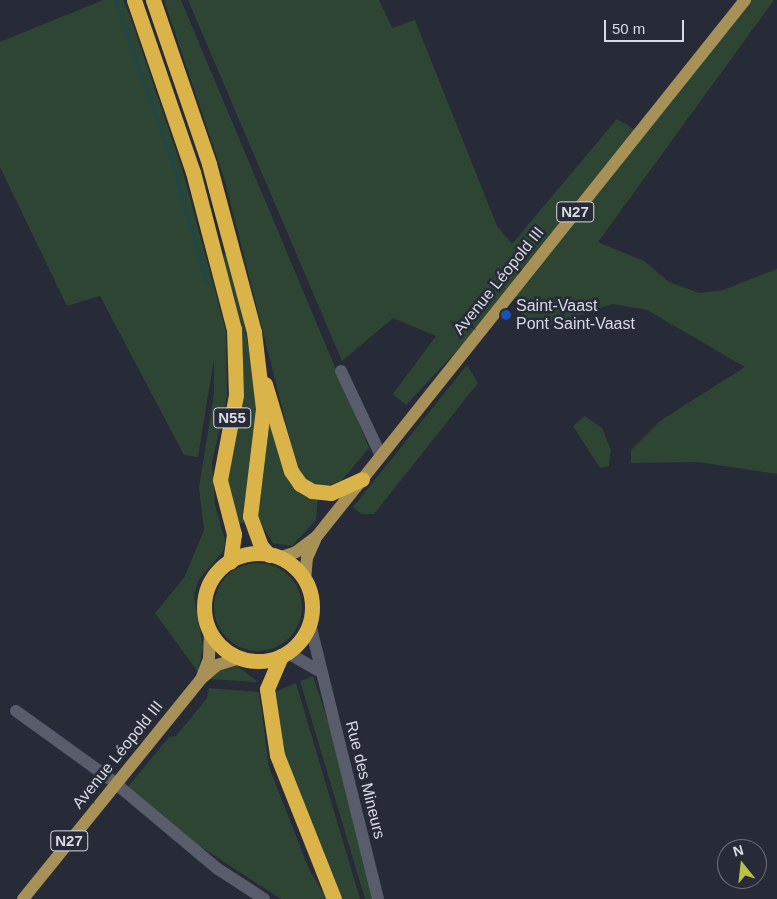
<!DOCTYPE html>
<html>
<head>
<meta charset="utf-8">
<style>
	body { margin:0 }
	#map { position:relative; width:777px; height:899px; overflow:hidden; background:#272a37; font-family:Arial,sans-serif }
	div>[style] { position:absolute }
	.green>* { inset:0; background:#2e4533 }
	.round { border-radius:50% }
	.stream>* { height:3px; margin:-1.5px; padding:0 1.5px; transform-origin:1.5px; border-radius:1.5px; background:#1c4849 }
	.street>* { height:12px; margin:-6px; padding:0 6px; transform-origin:6px; border-radius:6px; background:#585c6b }
	.secondary>* { height:12px; margin:-6px; padding:0 6px; transform-origin:6px; border-radius:6px; background:#585c6b }
	.primary>* { height:12px; margin:-6px; padding:0 6px; transform-origin:6px; border-radius:6px; background:#a79157 }
	.highway>* { height:15px; margin:-7.5px; padding:0 7.5px; transform-origin:7.5px; border-radius:7.5px; background:#dbb449 }
	.highway>.ring { margin:-7.5px; padding:0; box-sizing:content-box; background:none; border:15px solid #dbb449; border-radius:50% }
	.dots>* { width:14px; height:14px; translate:-50% -50%; box-sizing:border-box; border:2px solid #272a37; border-radius:50% }
	span { translate:-50% -50%; white-space:nowrap; text-align:center; line-height:1.15; -webkit-text-stroke:5px #272a37; paint-order:stroke }
	.shield-label span { padding:1px 4px; background:#272a37; border:1px solid; border-radius:4px; -webkit-text-stroke-width:0 }
	.shield-label { font-size:15px; color:#d8dbe3; font-weight:700 }
	.street-label { font-size:16px; color:#d8dbe3 }
	.poi-label { font-size:16px; color:#d8dbe3 }
	.left { translate:0 -50%; text-align:left }
	.north { position:absolute; left:717px; top:839px; width:50px; height:50px; box-sizing:border-box; background:#272a37; border:1px solid #6e717c; border-radius:50%; rotate:344deg; font-size:14px; font-weight:700; line-height:20px; text-align:center; color:#d8dbe3 }
	.north::after { content:''; display:block; margin:auto; width:18px; height:22px; background:#b9c146; clip-path:polygon(50% 0,100% 100%,50% 72%,0 100%) }
	.scale { position:absolute; left:604px; top:20px; width:80px; height:22px; box-sizing:border-box; border:2px solid #d8dbe3; border-top:0; padding-left:6px; font-size:15px; line-height:18px; white-space:nowrap; color:#d8dbe3; -webkit-text-stroke:4px #272a37; paint-order:stroke }
</style>
</head>
<body>
<div id="map">
	<div class="green">
		<i style="clip-path:polygon(103px 0,123px 0,129px 13px,181px 165px,226px 331px,227px 397px,212px 462px,215px 505px,225px 540px,224px 550px,198px 581px,194px 597px,203px 647px,198px 672px,155px 613px,184px 578px,204px 530px,199px 488px,214px 393px,214px 359px,198px 457px,184px 455px,100px 296px,67px 306px,0 167px,0 42px)"></i>
		<i style="clip-path:polygon(164px 0,181px 0,369px 448px,342px 480px,327px 486px,318px 487px,303px 478px,297px 467px,225px 181px)"></i>
		<i style="clip-path:polygon(188px 0,379px 0,392px 28px,415px 20px,497px 226px,512px 244px,617px 119px,638px 132px,745px 0,774px 0,598px 242px,644px 261px,669px 282px,699px 293px,723px 290px,777px 269px,777px 474px,697px 462px,631px 463px,631px 450px,660px 421px,745px 367px,647px 310px,612px 304px,551px 325px,533px 326px,522px 315px,514px 290px,406px 405px,393px 394px,436px 336px,393px 318px,342px 361px)"></i>
		<i style="clip-path:polygon(229px 253px,258px 393px,245px 522px,238px 524px,227px 476px,243px 385px,243px 346px,223px 255px)"></i>
		<i style="clip-path:polygon(467px 365px,478px 383px,374px 514px,361px 514px,353px 507px)"></i>
		<i style="clip-path:polygon(270px 399px,283px 452px,318px 496px,316px 520px,292px 546px,273px 543px,257px 518px)"></i>
		<i style="clip-path:polygon(585px 416px,602px 428px,611px 450px,609px 466px,600px 468px,573px 426px)"></i>
		<i class="round" style="left:214px;top:563px;width:88px;height:88px"></i>
		<i style="clip-path:polygon(236px 665px,258px 682px,209px 679px,220px 668px)"></i>
		<i style="clip-path:polygon(313px 676px,336px 745px,372px 899px,365px 899px,300px 681px)"></i>
		<i style="clip-path:polygon(296px 683px,357px 889px,360px 899px,340px 899px,291px 777px,279px 733px,275px 692px)"></i>
		<i style="clip-path:polygon(209px 688px,259px 692px,269px 767px,309px 869px,327px 899px,281px 899px,186px 837px,127px 788px,169px 737px,176px 736px,207px 698px)"></i>
	</div>
	<div class="stream">
		<i style="left:115px;top:0;width:169px;rotate:70.6deg"></i>
		<i style="left:171px;top:159px;width:128px;rotate:74.1deg"></i>
	</div>
	<div class="street">
		<i style="left:341px;top:371px;width:94px;rotate:64.8deg"></i>
		<i style="left:16px;top:711px;width:115px;rotate:35.8deg"></i>
		<i style="left:109px;top:778px;width:142px;rotate:39.9deg"></i>
		<i style="left:218px;top:869px;width:55px;rotate:33.1deg"></i>
	</div>
	<div class="secondary">
		<i style="left:310px;top:624px;width:283px;rotate:76.1deg"></i>
		<i style="left:288px;top:653px;width:34px;rotate:30deg"></i>
	</div>
	<div class="primary">
		<i style="left:279px;top:558px;width:18px;rotate:-19deg"></i>
		<i style="left:296px;top:552px;width:26px;rotate:-37deg"></i>
		<i style="left:317px;top:536px;width:686px;rotate:-51.39deg"></i>
		<i style="left:305px;top:580px;width:22px;rotate:-85deg"></i>
		<i style="left:307px;top:558px;width:20px;rotate:-66deg"></i>
		<i style="left:202px;top:677px;width:19px;rotate:-69deg"></i>
		<i style="left:209px;top:659px;width:28px;rotate:-88deg"></i>
		<i style="left:23px;top:899px;width:283px;rotate:-51deg"></i>
		<i style="left:201px;top:679px;width:21px;rotate:-41deg"></i>
		<i style="left:217px;top:665px;width:24px;rotate:-17deg"></i>
	</div>
	<div class="highway">
		<i style="left:134px;top:0;width:182px;rotate:71.1deg"></i>
		<i style="left:193px;top:172px;width:162px;rotate:75.4deg"></i>
		<i style="left:234px;top:329px;width:66px;rotate:88.3deg"></i>
		<i style="left:236px;top:395px;width:86px;rotate:100.7deg"></i>
		<i style="left:220px;top:480px;width:56px;rotate:75.5deg"></i>
		<i style="left:234px;top:534px;width:28px;rotate:98deg"></i>
		<i style="left:153px;top:0;width:173px;rotate:71.1deg"></i>
		<i style="left:209px;top:164px;width:174px;rotate:75deg"></i>
		<i style="left:254px;top:332px;width:78px;rotate:83.3deg"></i>
		<i style="left:263px;top:409px;width:108px;rotate:96.9deg"></i>
		<i style="left:250px;top:516px;width:32px;rotate:70deg"></i>
		<i style="left:261px;top:546px;width:12px;rotate:48deg"></i>
		<i style="left:265px;top:384px;width:91px;rotate:73.4deg"></i>
		<i style="left:291px;top:471px;width:16px;rotate:55deg"></i>
		<i style="left:300px;top:484px;width:14px;rotate:30deg"></i>
		<i style="left:312px;top:491px;width:19px;rotate:6deg"></i>
		<i style="left:331px;top:493px;width:34px;rotate:-24deg"></i>
		<i class="ring" style="left:204px;top:553px;width:93px;height:93px"></i>
		<i style="left:281px;top:656px;width:36px;rotate:113deg"></i>
		<i style="left:267px;top:689px;width:67px;rotate:81.4deg"></i>
		<i style="left:277px;top:755px;width:155px;rotate:68.4deg"></i>
	</div>
	<div class="dots">
		<i style="left:506px;top:315px;background:#1a4fb4"></i>
	</div>
	<div class="shield-label">
		<span style="left:575px;top:212px">N27</span>
		<span style="left:232px;top:418px">N55</span>
		<span style="left:69px;top:841px">N27</span>
	</div>
	<div class="street-label">
		<span style="left:499px;top:281px;rotate:-51deg">Avenue Léopold III</span>
		<span style="left:118px;top:755px;rotate:-51deg">Avenue Léopold III</span>
		<span style="left:365px;top:780px;rotate:76deg">Rue des Mineurs</span>
	</div>
	<div class="poi-label">
		<span class="left" style="left:516px;top:315px">Saint-Vaast<br>Pont Saint-Vaast</span>
	</div>
	<div class="north">N</div>
	<div class="scale">50 m</div>
</div>
</body>
</html>
